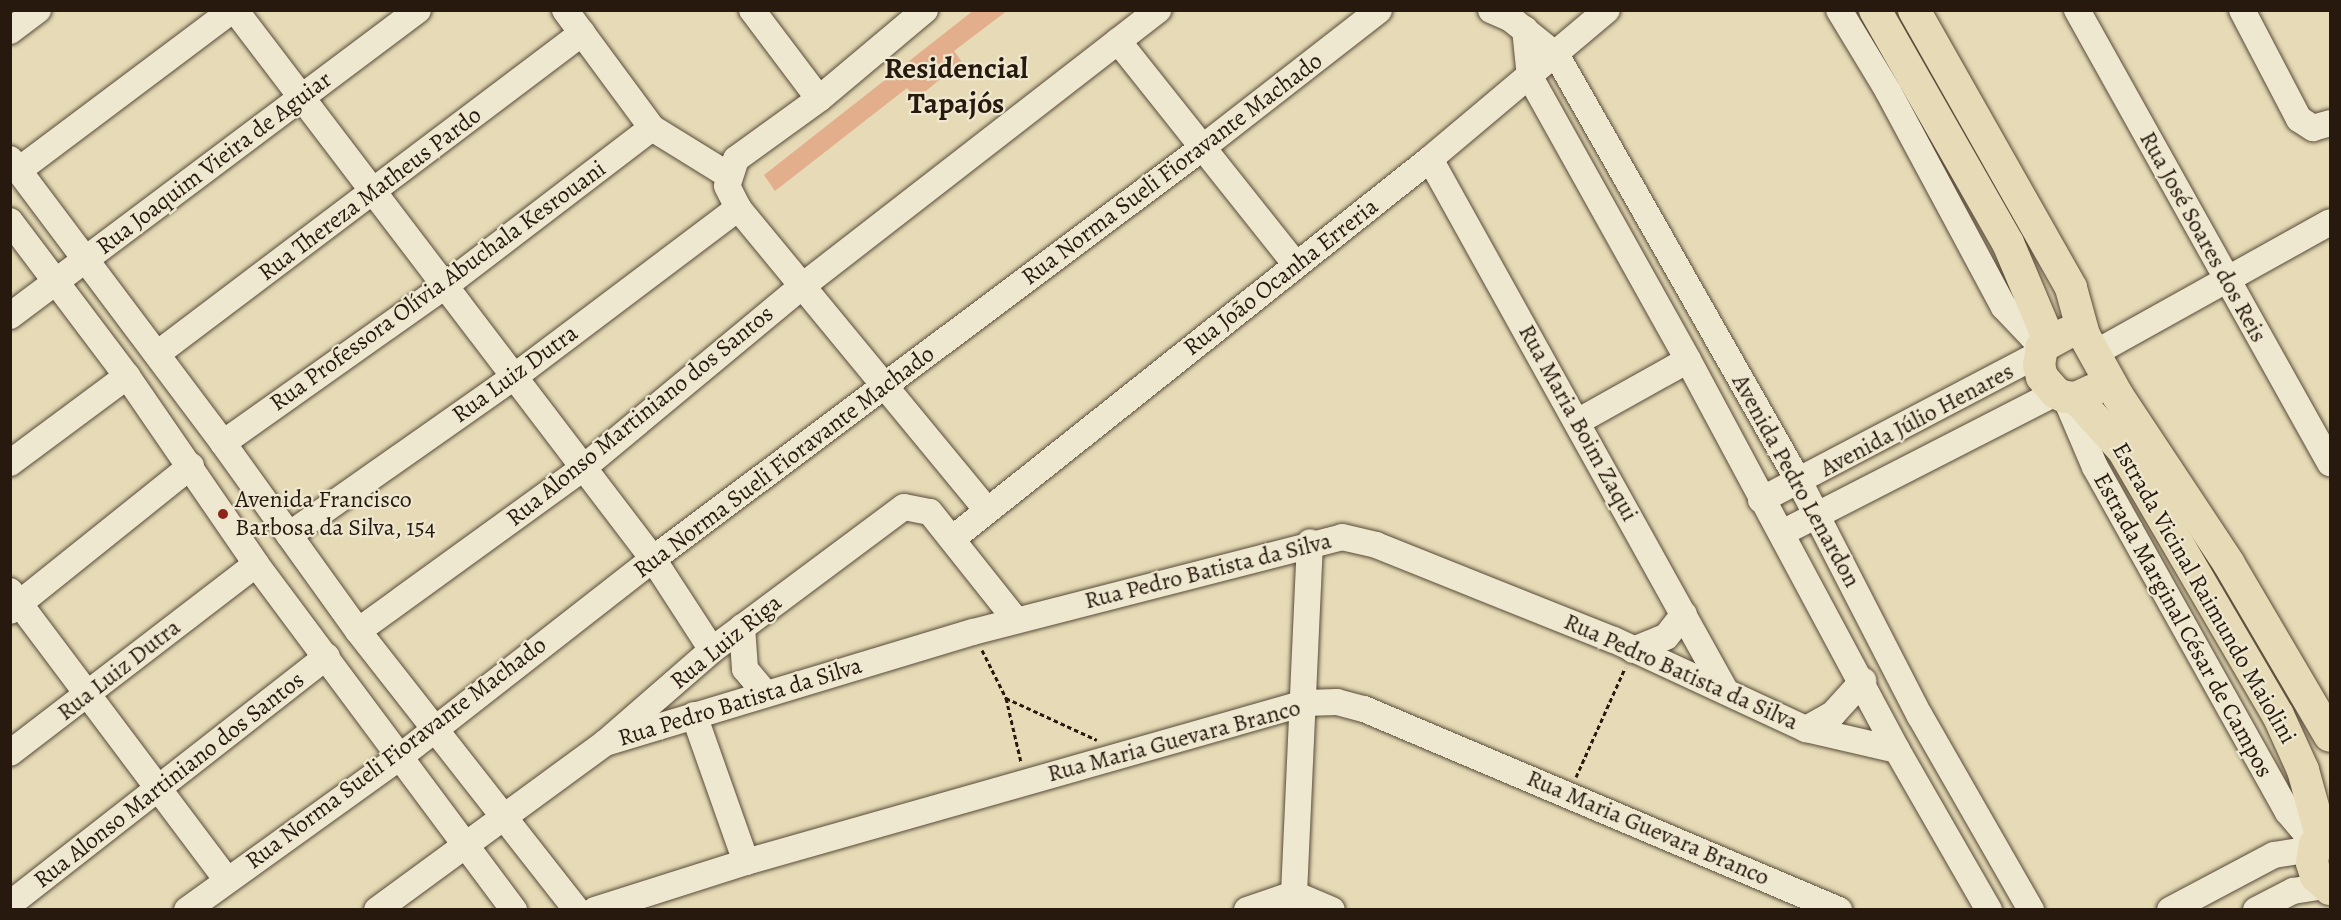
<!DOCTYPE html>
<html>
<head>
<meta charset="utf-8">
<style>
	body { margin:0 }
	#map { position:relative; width:2341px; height:920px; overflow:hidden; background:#e6dbb6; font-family:Alegreya,serif }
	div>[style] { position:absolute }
	.building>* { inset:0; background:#e3ae8c }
	.path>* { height:3px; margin-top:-1.5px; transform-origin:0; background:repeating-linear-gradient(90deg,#28190f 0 4.5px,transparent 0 7.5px) }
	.roads { filter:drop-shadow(0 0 2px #584a39) drop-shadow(0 0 2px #584a39) }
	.minor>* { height:26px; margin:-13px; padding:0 13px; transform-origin:13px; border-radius:13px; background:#efe8d0 }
	.major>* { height:32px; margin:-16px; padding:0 16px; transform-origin:16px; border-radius:16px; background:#e6dbb6 }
	.dots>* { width:16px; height:16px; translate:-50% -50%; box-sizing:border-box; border:3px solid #efe8d0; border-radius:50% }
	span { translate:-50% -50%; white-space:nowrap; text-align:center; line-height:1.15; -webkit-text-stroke:4.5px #efe8d0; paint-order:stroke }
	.street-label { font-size:24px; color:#28190f }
	.poi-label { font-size:24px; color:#28190f }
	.left { translate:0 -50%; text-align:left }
	.district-label { font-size:30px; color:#28190f; font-weight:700 }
	.frame { position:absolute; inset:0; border:12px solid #28190f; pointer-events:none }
</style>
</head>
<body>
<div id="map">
	<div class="building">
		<i style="clip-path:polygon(974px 10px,1008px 10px,954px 51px,965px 66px,951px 77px,948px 73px,916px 99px,907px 88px,775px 191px,764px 175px)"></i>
	</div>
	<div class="path">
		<i style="left:982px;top:650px;width:54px;rotate:63.4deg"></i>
		<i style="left:1006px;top:698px;width:66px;rotate:76.8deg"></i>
		<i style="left:1006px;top:698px;width:100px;rotate:24.8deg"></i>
		<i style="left:1576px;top:777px;width:120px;rotate:-65.8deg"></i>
	</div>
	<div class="roads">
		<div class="minor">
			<i style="left:235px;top:10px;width:690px;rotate:52.71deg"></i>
			<i style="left:653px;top:559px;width:108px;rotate:57deg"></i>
			<i style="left:565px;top:10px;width:147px;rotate:53.6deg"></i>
			<i style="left:652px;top:128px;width:89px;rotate:31.7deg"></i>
			<i style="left:752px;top:10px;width:111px;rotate:53deg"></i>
			<i style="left:925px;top:10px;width:138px;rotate:140deg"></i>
			<i style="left:819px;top:99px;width:102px;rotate:144.1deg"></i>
			<i style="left:736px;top:159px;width:28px;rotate:108deg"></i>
			<i style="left:727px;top:186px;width:25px;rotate:63deg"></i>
			<i style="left:738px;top:208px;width:390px;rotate:50.5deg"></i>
			<i style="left:1491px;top:10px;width:22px;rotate:24deg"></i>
			<i style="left:1511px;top:19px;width:59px;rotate:38.8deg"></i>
			<i style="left:1557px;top:56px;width:491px;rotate:60.4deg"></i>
			<i style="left:1800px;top:483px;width:262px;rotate:62.8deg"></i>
			<i style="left:1920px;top:716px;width:224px;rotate:60.2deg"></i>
			<i style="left:1839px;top:10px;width:95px;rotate:58.8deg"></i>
			<i style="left:1888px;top:91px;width:245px;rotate:61.8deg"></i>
			<i style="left:2004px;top:307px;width:55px;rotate:46.5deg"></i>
			<i style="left:2077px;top:10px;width:519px;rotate:60.82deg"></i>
			<i style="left:2242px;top:10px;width:123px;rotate:62.4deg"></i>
			<i style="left:2299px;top:119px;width:17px;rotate:33deg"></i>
			<i style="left:2313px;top:128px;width:18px;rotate:-16deg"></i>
			<i style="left:1525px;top:29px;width:48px;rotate:84.1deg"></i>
			<i style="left:1530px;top:77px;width:324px;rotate:60.8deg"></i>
			<i style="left:1688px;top:360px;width:442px;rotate:61.8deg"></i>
			<i style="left:1897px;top:750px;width:185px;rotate:60.1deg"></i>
			<i style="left:10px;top:31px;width:35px;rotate:-37deg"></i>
			<i style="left:1118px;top:41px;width:286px;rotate:51.5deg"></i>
			<i style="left:10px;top:159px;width:355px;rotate:53.1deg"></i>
			<i style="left:223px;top:443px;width:231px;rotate:54.3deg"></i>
			<i style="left:358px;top:631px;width:355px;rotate:51.9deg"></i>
			<i style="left:1430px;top:159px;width:605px;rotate:60.94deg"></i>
			<i style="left:19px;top:170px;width:266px;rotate:-36.9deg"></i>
			<i style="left:10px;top:221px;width:194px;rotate:53deg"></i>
			<i style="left:127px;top:376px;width:228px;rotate:55.5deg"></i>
			<i style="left:256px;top:564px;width:432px;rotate:53.3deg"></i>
			<i style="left:10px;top:316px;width:510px;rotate:-36.87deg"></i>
			<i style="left:2095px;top:353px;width:269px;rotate:-29.1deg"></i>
			<i style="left:157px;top:354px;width:533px;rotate:-37.06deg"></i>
			<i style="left:2065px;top:397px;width:76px;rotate:66.8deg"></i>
			<i style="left:2095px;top:467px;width:395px;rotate:60.8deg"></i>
			<i style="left:2288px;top:812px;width:42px;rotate:49.8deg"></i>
			<i style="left:1577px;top:422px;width:127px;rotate:-29.2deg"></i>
			<i style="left:223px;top:443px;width:272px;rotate:-35.3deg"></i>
			<i style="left:445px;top:286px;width:260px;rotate:-37.4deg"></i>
			<i style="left:10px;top:463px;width:146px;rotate:-36.6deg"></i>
			<i style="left:1761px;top:500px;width:314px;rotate:-27.7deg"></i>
			<i style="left:1782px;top:533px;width:308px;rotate:-27.1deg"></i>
			<i style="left:289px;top:535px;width:275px;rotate:-35.1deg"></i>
			<i style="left:514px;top:377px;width:281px;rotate:-37deg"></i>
			<i style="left:952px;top:539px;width:611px;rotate:-38.48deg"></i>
			<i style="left:1430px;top:159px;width:231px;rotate:-40.1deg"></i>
			<i style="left:10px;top:591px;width:360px;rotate:53.1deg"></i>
			<i style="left:10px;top:611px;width:232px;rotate:-38.7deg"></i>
			<i style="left:742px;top:627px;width:42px;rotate:85.9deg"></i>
			<i style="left:745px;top:669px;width:31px;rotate:50deg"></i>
			<i style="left:358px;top:631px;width:278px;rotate:-35.9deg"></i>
			<i style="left:583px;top:468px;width:288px;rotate:-39.7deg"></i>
			<i style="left:805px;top:284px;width:447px;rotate:-37.8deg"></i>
			<i style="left:1633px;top:650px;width:35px;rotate:-22deg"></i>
			<i style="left:1666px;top:637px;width:29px;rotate:-52deg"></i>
			<i style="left:694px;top:715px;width:156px;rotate:70.5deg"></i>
			<i style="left:1806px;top:729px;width:31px;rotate:-29deg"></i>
			<i style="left:1833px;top:714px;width:45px;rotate:-47.7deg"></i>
			<i style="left:605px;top:743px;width:384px;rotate:-16.8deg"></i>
			<i style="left:973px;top:632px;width:381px;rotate:-14.4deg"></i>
			<i style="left:1342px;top:537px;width:35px;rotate:13deg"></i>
			<i style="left:1376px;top:545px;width:256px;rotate:21.8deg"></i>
			<i style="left:1614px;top:640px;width:212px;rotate:24.9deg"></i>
			<i style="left:1806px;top:729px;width:93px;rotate:13deg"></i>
			<i style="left:10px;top:753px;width:310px;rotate:-37.5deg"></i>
			<i style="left:1294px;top:894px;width:352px;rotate:-87.4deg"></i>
			<i style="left:10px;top:904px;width:402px;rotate:-38deg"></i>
			<i style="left:187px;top:910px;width:264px;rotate:-35.7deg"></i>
			<i style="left:401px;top:756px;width:320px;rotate:-38deg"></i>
			<i style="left:653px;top:559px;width:686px;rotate:-36.82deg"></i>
			<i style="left:1202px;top:148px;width:224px;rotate:-37.9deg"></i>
			<i style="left:377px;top:910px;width:283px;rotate:-36.2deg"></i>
			<i style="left:605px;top:743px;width:142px;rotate:-41deg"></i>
			<i style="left:712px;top:650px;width:239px;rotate:-36.7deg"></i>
			<i style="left:904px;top:507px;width:26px;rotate:11deg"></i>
			<i style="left:930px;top:512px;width:138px;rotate:51.5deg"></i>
			<i style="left:595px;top:910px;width:158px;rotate:-17.6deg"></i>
			<i style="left:746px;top:862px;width:581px;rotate:-15.88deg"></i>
			<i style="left:1305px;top:703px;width:32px;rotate:-2deg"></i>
			<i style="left:1337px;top:702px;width:28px;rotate:15deg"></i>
			<i style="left:1364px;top:709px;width:516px;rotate:22.94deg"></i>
			<i style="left:1247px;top:910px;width:50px;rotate:-18.8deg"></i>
			<i style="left:1294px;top:894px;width:41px;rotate:22.8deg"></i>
			<i style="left:2170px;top:910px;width:118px;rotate:-27.9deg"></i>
			<i style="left:2274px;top:855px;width:39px;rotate:-9deg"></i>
			<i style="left:2256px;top:910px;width:42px;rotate:-27.2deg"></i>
			<i style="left:2293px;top:891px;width:32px;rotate:-9deg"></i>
		</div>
		<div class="major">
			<i style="left:1875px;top:10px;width:268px;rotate:60.3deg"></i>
			<i style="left:2008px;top:243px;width:105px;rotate:67.1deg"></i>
			<i style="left:1914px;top:10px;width:319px;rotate:60.5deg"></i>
			<i style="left:2071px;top:288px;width:49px;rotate:74.5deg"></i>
			<i style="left:2084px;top:335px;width:70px;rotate:60.9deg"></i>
			<i style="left:2118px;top:396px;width:201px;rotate:56.5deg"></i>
			<i style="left:2229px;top:564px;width:199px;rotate:59.6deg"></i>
			<i style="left:2067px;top:333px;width:29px;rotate:151deg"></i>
			<i style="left:2042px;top:347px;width:18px;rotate:99deg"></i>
			<i style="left:2039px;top:365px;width:12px;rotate:76deg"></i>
			<i style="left:2042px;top:377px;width:21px;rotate:49deg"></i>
			<i style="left:2056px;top:393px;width:10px;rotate:24deg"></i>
			<i style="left:2065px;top:397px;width:11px;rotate:5deg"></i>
			<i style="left:2076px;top:398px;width:19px;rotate:-25deg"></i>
			<i style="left:2076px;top:398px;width:70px;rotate:47.9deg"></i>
			<i style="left:2123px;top:450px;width:307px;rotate:59.7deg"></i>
			<i style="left:2278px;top:715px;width:60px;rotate:65.6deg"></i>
			<i style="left:2303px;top:770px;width:68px;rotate:74.7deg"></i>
			<i style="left:2330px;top:829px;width:21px;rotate:135deg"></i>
			<i style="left:2315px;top:844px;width:19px;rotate:99deg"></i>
			<i style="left:2312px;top:863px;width:14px;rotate:73deg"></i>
			<i style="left:2316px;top:876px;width:19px;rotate:43deg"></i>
		</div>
	</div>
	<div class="dots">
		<i style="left:223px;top:514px;background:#8f2418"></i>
	</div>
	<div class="street-label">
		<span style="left:214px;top:163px;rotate:-37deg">Rua Joaquim Vieira de Aguiar</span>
		<span style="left:1172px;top:169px;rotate:-37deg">Rua Norma Sueli Fioravante Machado</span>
		<span style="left:370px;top:194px;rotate:-37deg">Rua Thereza Matheus Pardo</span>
		<span style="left:2203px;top:237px;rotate:61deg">Rua José Soares dos Reis</span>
		<span style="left:1281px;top:277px;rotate:-38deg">Rua João Ocanha Erreria</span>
		<span style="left:438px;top:286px;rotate:-36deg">Rua Professora Olívia Abuchala Kesrouani</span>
		<span style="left:515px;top:374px;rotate:-36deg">Rua Luiz Dutra</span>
		<span style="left:640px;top:416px;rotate:-39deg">Rua Alonso Martiniano dos Santos</span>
		<span style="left:1917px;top:420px;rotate:-28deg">Avenida Júlio Henares</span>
		<span style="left:1578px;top:423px;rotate:61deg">Rua Maria Boim Zaqui</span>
		<span style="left:784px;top:462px;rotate:-37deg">Rua Norma Sueli Fioravante Machado</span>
		<span style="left:1796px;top:481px;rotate:61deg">Avenida Pedro Lenardon</span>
		<span style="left:1208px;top:571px;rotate:-14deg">Rua Pedro Batista da Silva</span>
		<span style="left:2204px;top:593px;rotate:60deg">Estrada Vicinal Raimundo Maiolini</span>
		<span style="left:2183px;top:625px;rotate:61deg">Estrada Marginal César de Campos</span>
		<span style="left:726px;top:642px;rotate:-39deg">Rua Luiz Riga</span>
		<span style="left:119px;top:670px;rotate:-38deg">Rua Luiz Dutra</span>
		<span style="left:1681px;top:672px;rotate:24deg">Rua Pedro Batista da Silva</span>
		<span style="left:740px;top:702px;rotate:-17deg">Rua Pedro Batista da Silva</span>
		<span style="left:1174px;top:741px;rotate:-15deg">Rua Maria Guevara Branco</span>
		<span style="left:396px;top:753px;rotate:-37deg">Rua Norma Sueli Fioravante Machado</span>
		<span style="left:169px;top:780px;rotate:-38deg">Rua Alonso Martiniano dos Santos</span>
		<span style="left:1648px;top:828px;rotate:23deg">Rua Maria Guevara Branco</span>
	</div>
	<div class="poi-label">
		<span class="left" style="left:235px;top:514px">Avenida Francisco<br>Barbosa da Silva, 154</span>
	</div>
	<div class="district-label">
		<span style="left:956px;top:85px">Residencial<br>Tapajós</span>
	</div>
	<div class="frame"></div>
</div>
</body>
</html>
